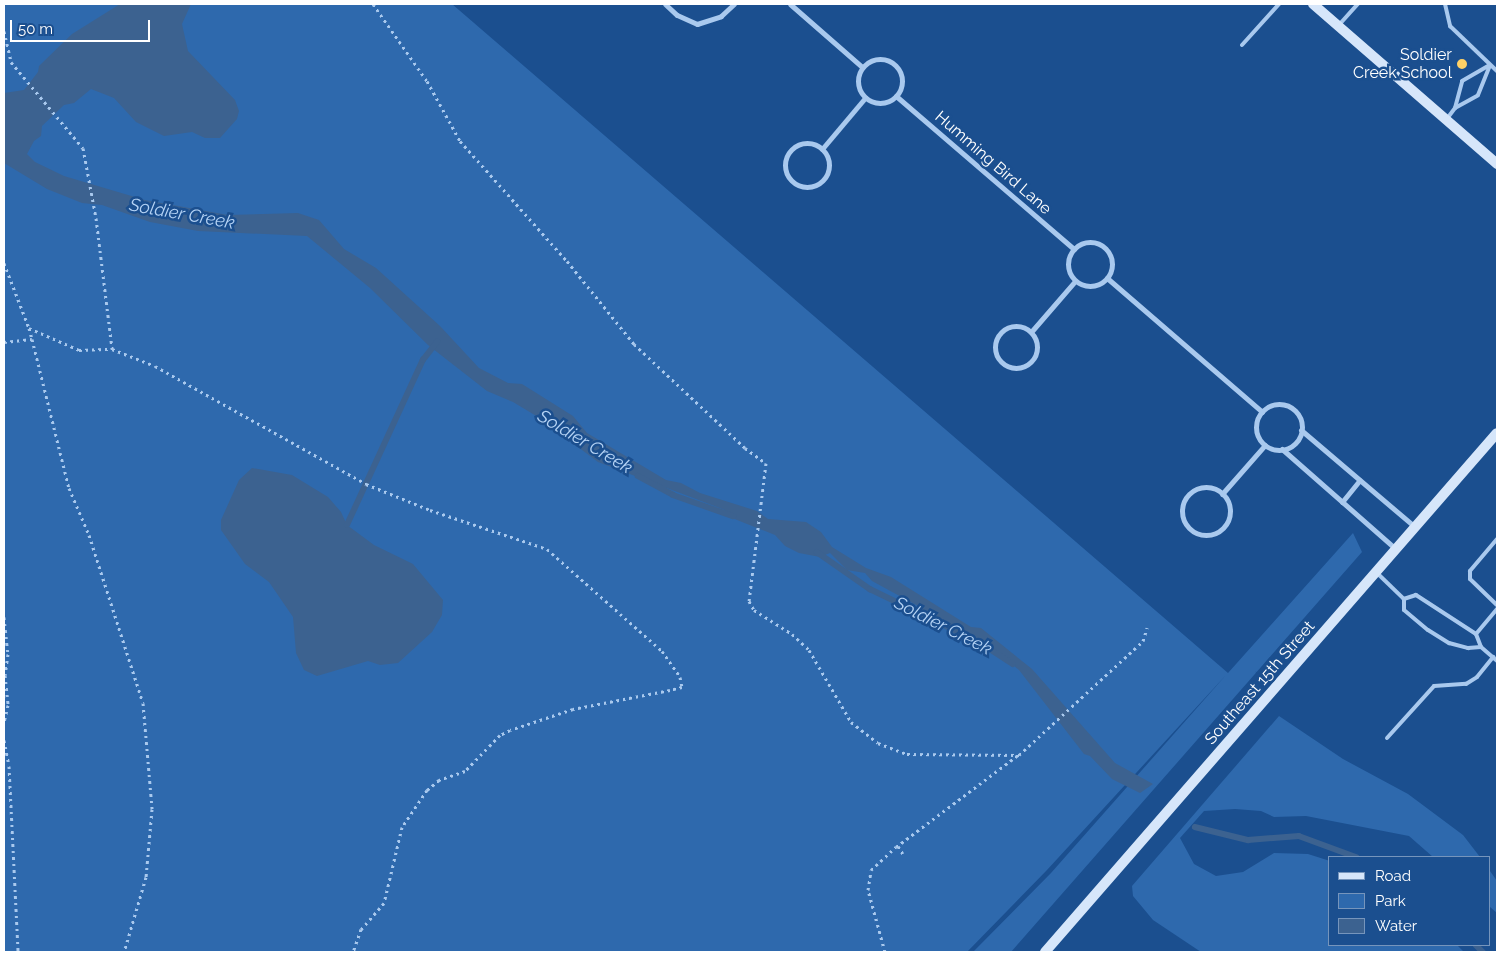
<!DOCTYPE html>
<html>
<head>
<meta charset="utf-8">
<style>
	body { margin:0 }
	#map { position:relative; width:1501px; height:956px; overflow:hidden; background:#1b4f8f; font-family:Raleway,sans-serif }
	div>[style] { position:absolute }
	.green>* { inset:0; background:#2e69ad }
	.water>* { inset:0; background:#3c6290 }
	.stream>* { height:5.5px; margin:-2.75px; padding:0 2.75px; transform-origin:2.75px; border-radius:2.75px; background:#3c6290 }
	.path>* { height:3px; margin-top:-1.5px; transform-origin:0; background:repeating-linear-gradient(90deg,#a9c9ee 0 2.5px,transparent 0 6.5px) }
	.lane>* { height:4px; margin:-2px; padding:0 2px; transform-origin:2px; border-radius:2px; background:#a9c9ee }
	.street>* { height:5px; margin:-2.5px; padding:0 2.5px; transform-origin:2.5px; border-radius:2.5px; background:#a9c9ee }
	.street>.ring { margin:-2.5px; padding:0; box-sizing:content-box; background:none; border:5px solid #a9c9ee; border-radius:50% }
	.secondary>* { height:10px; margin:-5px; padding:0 5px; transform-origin:5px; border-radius:5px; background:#d6e6fa }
	.dots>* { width:14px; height:14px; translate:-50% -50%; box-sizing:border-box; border:2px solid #1b4f8f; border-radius:50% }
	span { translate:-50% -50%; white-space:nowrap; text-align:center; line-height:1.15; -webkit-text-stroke:5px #1b4f8f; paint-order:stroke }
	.poi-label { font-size:16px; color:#fff }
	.right { translate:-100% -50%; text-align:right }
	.street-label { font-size:16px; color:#fff }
	.water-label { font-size:18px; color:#b5d3f5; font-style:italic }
	.frame { position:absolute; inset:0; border:5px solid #fff; pointer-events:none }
	.legend { position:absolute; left:1328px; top:856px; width:162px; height:90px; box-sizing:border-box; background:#1b4f8f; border:1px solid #7695bc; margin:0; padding:6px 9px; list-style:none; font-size:15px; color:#fff }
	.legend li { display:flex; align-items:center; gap:10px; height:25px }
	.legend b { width:25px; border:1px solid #7695bc }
	.scale { position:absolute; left:10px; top:20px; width:140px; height:22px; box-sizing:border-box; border:2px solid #fff; border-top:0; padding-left:6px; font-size:15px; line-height:18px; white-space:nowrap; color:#fff; -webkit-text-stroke:4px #1b4f8f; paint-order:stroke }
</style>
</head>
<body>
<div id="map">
	<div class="green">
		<i style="clip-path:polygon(4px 4px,452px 4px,1228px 673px,1353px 533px,1362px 552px,1011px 952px,973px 952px,1051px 873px,1226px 675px,1047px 870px,967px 952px,4px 952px)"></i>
		<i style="clip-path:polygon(1279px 716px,1343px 759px,1408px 794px,1463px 835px,1480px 857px,1433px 857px,1409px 836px,1306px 816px,1274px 817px,1261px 811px,1235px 809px,1204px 811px,1180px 838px,1194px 864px,1216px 876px,1243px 872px,1274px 853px,1308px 854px,1330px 861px,1330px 945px,1457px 945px,1464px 952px,1201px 952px,1153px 920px,1133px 896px,1132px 886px)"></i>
		<i style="clip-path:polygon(1490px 871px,1497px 881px,1497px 913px,1490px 907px)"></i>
	</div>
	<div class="water">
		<i style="clip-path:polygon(120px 4px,191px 4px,182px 24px,188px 51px,235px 100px,239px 111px,237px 119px,220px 138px,205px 138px,192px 132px,164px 136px,136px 122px,114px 98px,91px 89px,74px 103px,64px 105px,42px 126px,41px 136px,34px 141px,27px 154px,35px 162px,64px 176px,145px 200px,228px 215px,298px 213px,319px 220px,344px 249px,376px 268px,440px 326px,479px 368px,508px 383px,522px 384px,573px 416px,587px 433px,666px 480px,681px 483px,700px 493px,757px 511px,768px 519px,806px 522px,821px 532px,832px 547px,866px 568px,891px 577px,971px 627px,981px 628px,1032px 669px,1115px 763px,1153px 784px,1140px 793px,1112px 779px,1090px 756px,1084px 754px,1019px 670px,998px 652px,990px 652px,947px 623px,941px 625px,929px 622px,918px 606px,872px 581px,865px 573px,847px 570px,830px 553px,820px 557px,799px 553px,785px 546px,775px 535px,727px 516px,725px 510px,598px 462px,538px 417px,513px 402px,487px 391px,428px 345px,370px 288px,307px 236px,198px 231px,150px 222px,102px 205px,82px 203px,47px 189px,4px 163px,4px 93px,24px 90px,38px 72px,39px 66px,72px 34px)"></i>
		<i style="clip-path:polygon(252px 468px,292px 475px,328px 497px,341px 512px,347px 525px,374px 545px,413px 564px,443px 600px,442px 615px,432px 632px,398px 663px,380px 665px,368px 661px,317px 676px,304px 670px,296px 653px,293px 617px,269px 582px,245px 564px,221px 530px,221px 520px,239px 480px)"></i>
	</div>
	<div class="stream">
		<i style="left:638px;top:476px;width:40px;rotate:28deg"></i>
		<i style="left:673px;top:495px;width:64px;rotate:19.3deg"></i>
		<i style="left:347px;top:525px;width:182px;rotate:-65.3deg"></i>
		<i style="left:423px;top:360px;width:23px;rotate:-52deg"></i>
		<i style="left:817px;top:552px;width:65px;rotate:34.9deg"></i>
		<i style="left:870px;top:589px;width:67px;rotate:25.8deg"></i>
		<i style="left:938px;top:622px;width:46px;rotate:26deg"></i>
		<i style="left:987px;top:647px;width:31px;rotate:33deg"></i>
		<i style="left:1195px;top:827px;width:55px;rotate:13.8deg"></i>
		<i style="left:1248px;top:840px;width:51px;rotate:-4.5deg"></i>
		<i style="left:1299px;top:836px;width:61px;rotate:20.2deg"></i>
		<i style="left:1476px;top:945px;width:10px;rotate:45deg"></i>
	</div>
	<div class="path">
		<i style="left:373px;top:4px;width:94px;rotate:55deg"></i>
		<i style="left:427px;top:81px;width:68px;rotate:61.2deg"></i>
		<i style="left:460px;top:141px;width:161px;rotate:48.3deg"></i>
		<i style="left:567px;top:261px;width:107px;rotate:51.1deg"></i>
		<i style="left:634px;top:344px;width:152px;rotate:43.1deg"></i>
		<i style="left:745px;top:448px;width:26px;rotate:36deg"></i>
		<i style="left:766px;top:463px;width:139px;rotate:97deg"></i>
		<i style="left:749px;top:601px;width:10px;rotate:61deg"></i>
		<i style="left:754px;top:610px;width:45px;rotate:32.3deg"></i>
		<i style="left:792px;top:634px;width:23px;rotate:43deg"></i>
		<i style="left:809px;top:650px;width:83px;rotate:59.7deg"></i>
		<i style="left:851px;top:722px;width:34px;rotate:38deg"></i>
		<i style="left:878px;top:743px;width:31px;rotate:21deg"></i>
		<i style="left:907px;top:754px;width:112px;rotate:0.5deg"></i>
		<i style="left:1019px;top:755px;width:168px;rotate:-42.6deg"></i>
		<i style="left:1143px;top:641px;width:14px;rotate:-73deg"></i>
		<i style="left:4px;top:31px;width:32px;rotate:77deg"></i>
		<i style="left:11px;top:62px;width:112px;rotate:50.1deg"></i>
		<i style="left:83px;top:148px;width:71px;rotate:79.5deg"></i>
		<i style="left:96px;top:218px;width:132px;rotate:83deg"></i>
		<i style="left:4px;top:263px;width:70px;rotate:69deg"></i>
		<i style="left:29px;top:328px;width:55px;rotate:23.7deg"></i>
		<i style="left:79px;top:350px;width:33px;rotate:-2deg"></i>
		<i style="left:112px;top:349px;width:46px;rotate:21.6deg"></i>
		<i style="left:155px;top:366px;width:242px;rotate:29.2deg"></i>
		<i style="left:366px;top:484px;width:69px;rotate:22.1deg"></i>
		<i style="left:430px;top:510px;width:123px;rotate:18.4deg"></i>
		<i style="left:547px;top:549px;width:154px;rotate:41.6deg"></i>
		<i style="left:662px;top:651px;width:32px;rotate:55deg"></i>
		<i style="left:680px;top:677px;width:10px;rotate:79deg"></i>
		<i style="left:682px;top:687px;width:12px;rotate:166deg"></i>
		<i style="left:670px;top:690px;width:99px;rotate:168.9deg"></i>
		<i style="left:573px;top:709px;width:66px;rotate:161.6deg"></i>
		<i style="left:510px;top:730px;width:11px;rotate:153deg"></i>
		<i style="left:500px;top:735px;width:50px;rotate:134.2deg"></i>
		<i style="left:465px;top:771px;width:28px;rotate:161deg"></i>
		<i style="left:439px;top:780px;width:16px;rotate:140deg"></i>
		<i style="left:427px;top:790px;width:45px;rotate:124deg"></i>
		<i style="left:402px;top:827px;width:78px;rotate:103.3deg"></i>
		<i style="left:384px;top:903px;width:35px;rotate:131deg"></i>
		<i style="left:361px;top:929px;width:24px;rotate:109deg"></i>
		<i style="left:29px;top:328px;width:11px;rotate:75deg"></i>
		<i style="left:4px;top:342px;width:28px;rotate:-6deg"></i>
		<i style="left:32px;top:339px;width:154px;rotate:76.1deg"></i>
		<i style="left:69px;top:488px;width:51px;rotate:66.9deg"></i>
		<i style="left:89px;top:535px;width:176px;rotate:72.2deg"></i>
		<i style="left:143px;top:703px;width:106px;rotate:85.1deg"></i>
		<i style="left:152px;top:809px;width:68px;rotate:95deg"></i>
		<i style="left:146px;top:877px;width:78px;rotate:106.3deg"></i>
		<i style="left:4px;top:617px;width:37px;rotate:84deg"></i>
		<i style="left:8px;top:654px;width:21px;rotate:98deg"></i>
		<i style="left:5px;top:675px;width:30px;rotate:84deg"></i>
		<i style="left:8px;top:705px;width:18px;rotate:103deg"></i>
		<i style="left:4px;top:740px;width:26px;rotate:79deg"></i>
		<i style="left:9px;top:766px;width:186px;rotate:87.2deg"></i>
		<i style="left:898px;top:846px;width:9px;rotate:58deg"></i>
		<i style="left:885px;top:952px;width:64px;rotate:-105.3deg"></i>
		<i style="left:868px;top:890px;width:20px;rotate:-81deg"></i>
		<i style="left:871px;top:870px;width:34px;rotate:-43deg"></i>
		<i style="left:896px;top:847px;width:153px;rotate:-37deg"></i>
	</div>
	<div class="lane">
		<i style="left:1445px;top:4px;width:23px;rotate:77deg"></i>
		<i style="left:1450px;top:26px;width:65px;rotate:43.8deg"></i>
		<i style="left:1338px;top:26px;width:30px;rotate:-48deg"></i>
		<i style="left:1242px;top:45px;width:55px;rotate:-47.9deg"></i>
		<i style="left:1455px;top:108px;width:26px;rotate:-29deg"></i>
		<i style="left:1478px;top:95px;width:32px;rotate:-68deg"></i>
		<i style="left:1446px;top:120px;width:15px;rotate:-53deg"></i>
		<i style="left:1455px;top:108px;width:28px;rotate:-75deg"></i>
		<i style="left:1462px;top:81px;width:32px;rotate:-30deg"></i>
		<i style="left:1497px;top:539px;width:42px;rotate:130.2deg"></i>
		<i style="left:1470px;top:571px;width:8px;rotate:90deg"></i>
		<i style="left:1470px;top:579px;width:37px;rotate:44deg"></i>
		<i style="left:1376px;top:572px;width:39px;rotate:44deg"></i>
		<i style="left:1404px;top:599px;width:11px;rotate:90deg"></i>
		<i style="left:1404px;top:610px;width:31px;rotate:40deg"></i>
		<i style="left:1428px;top:630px;width:25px;rotate:32deg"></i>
		<i style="left:1449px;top:643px;width:20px;rotate:15deg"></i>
		<i style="left:1468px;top:648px;width:13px;rotate:-4deg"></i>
		<i style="left:1481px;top:647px;width:14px;rotate:-111deg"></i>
		<i style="left:1476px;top:634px;width:72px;rotate:-147deg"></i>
		<i style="left:1416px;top:595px;width:13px;rotate:162deg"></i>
		<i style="left:1476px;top:634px;width:33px;rotate:-50deg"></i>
		<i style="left:1481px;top:647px;width:21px;rotate:41deg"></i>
		<i style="left:1387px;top:738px;width:70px;rotate:-47.9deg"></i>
		<i style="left:1434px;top:686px;width:32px;rotate:-4deg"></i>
		<i style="left:1466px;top:684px;width:13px;rotate:-32deg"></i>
		<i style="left:1477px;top:677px;width:26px;rotate:-51deg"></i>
	</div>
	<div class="street">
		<i style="left:665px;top:4px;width:16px;rotate:43deg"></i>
		<i style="left:677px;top:15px;width:22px;rotate:24deg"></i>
		<i style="left:697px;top:24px;width:25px;rotate:-18deg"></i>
		<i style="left:721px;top:16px;width:18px;rotate:-43deg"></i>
		<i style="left:790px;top:4px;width:96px;rotate:41.2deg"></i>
		<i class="ring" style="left:858px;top:59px;width:39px;height:39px"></i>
		<i style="left:896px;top:96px;width:235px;rotate:40.7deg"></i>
		<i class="ring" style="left:785px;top:143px;width:39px;height:39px"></i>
		<i style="left:822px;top:149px;width:67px;rotate:-49.9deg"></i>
		<i class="ring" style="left:1068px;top:242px;width:39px;height:39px"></i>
		<i style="left:1107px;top:278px;width:205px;rotate:40.8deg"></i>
		<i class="ring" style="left:995px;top:326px;width:37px;height:37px"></i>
		<i style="left:1031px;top:332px;width:67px;rotate:-49.2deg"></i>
		<i class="ring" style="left:1256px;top:404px;width:41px;height:41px"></i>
		<i style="left:1301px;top:430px;width:150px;rotate:40.4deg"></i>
		<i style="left:1282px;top:449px;width:152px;rotate:41.3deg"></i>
		<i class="ring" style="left:1182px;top:487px;width:43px;height:43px"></i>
		<i style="left:1222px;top:494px;width:65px;rotate:-48.7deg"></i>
		<i style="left:1342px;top:502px;width:28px;rotate:-51deg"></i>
	</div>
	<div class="secondary">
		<i style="left:1313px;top:4px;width:244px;rotate:41deg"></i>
		<i style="left:1045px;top:952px;width:688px;rotate:-48.95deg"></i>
	</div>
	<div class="dots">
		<i style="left:1462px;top:64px;background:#ffd166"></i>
	</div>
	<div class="poi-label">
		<span class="right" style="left:1452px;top:64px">Soldier<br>Creek School</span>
	</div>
	<div class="street-label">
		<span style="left:993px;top:163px;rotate:41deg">Humming Bird Lane</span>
		<span style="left:1260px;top:683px;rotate:-49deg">Southeast 15th Street</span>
	</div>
	<div class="water-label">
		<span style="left:182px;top:214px;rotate:10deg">Soldier Creek</span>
		<span style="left:585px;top:442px;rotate:31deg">Soldier Creek</span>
		<span style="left:943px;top:626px;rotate:27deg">Soldier Creek</span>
	</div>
	<div class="frame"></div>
	<ul class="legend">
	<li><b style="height:6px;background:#d6e6fa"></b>Road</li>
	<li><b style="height:14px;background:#2e69ad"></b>Park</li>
	<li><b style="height:14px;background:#3c6290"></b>Water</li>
	</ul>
	<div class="scale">50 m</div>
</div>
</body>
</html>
